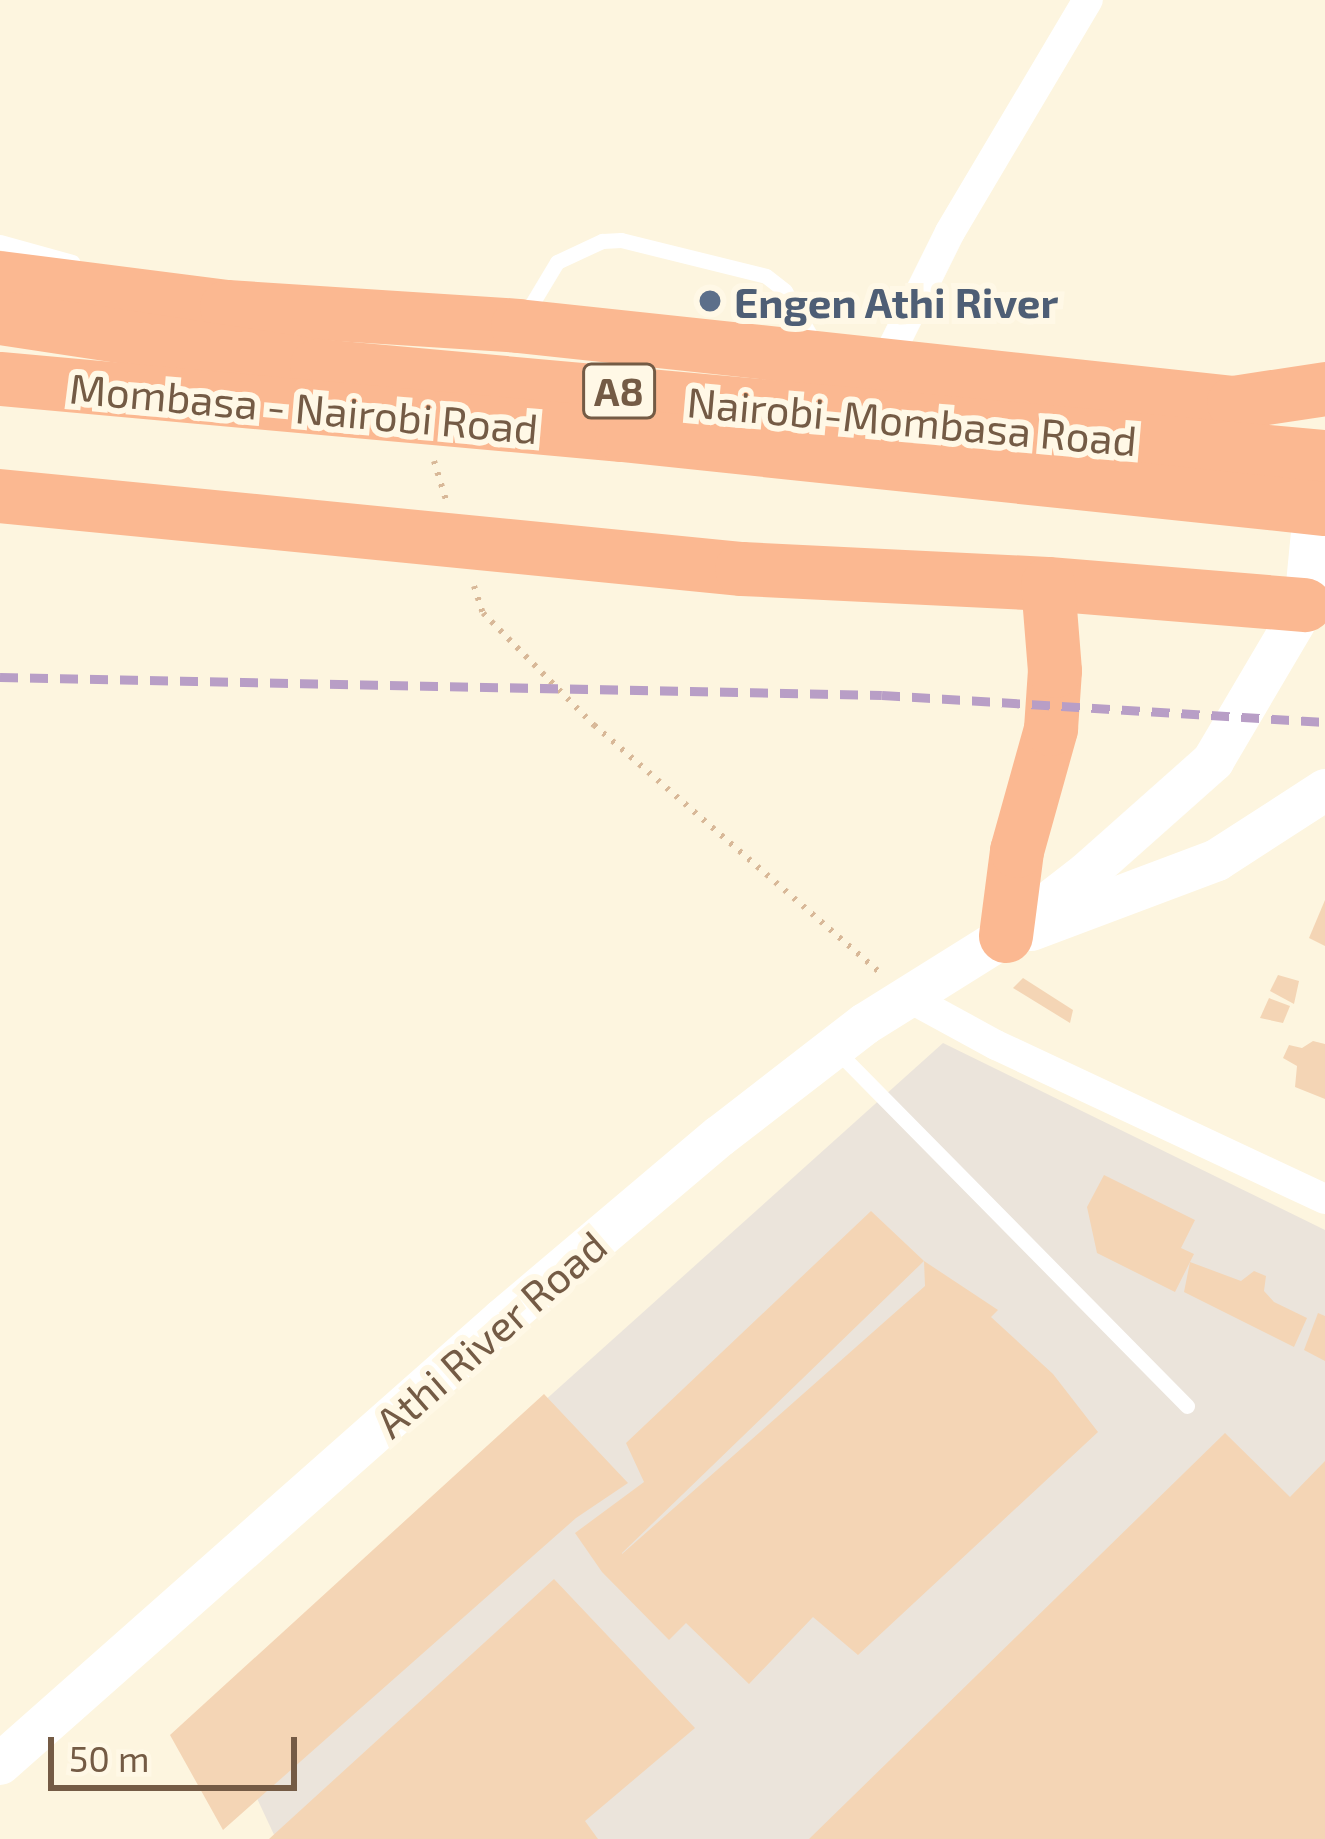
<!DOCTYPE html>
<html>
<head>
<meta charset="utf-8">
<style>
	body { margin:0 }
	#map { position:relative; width:1325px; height:1839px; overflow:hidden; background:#fdf5df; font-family:"Exo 2",sans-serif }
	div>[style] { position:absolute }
	.industrial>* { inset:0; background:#ebe4db }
	.building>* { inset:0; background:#f4d5b5 }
	.path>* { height:6px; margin-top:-3px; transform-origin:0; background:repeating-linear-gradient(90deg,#d8b898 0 3px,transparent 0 12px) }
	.lane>* { height:15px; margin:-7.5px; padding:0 7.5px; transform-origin:7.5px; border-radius:7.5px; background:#fff }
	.street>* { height:30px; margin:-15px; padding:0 15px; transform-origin:15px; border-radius:15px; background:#fff }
	.secondary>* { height:42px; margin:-21px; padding:0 21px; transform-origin:21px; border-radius:21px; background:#fff }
	.highway>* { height:54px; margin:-27px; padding:0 27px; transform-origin:27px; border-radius:27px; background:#fbb891 }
	.rail>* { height:9px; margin-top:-4.5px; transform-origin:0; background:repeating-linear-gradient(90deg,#b89ec6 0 18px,transparent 0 30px) }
	.dots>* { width:33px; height:33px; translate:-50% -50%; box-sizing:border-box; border:6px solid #fff8e6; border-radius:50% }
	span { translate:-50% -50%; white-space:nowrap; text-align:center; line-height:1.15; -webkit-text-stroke:12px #fff8e6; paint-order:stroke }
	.shield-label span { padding:3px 9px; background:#fff8e6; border:3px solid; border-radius:9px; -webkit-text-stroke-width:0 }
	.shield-label { font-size:39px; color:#745b45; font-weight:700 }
	.service-label { font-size:42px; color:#4e5e75; font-weight:700 }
	.left { translate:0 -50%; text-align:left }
	.street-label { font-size:42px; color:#745b45 }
	.scale { position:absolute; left:48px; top:1737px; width:249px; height:54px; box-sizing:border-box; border:6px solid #745b45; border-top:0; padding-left:15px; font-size:36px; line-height:42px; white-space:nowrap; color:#745b45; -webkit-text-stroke:9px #fff8e6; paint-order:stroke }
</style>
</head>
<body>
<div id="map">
	<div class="industrial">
		<i style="clip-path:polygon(943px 1043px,1325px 1230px,1325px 1839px,276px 1839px,211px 1700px)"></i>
	</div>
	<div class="building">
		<i style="clip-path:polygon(1325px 900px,1325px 946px,1309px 938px)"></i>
		<i style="clip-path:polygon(1278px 975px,1299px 981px,1294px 1004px,1270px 991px)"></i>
		<i style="clip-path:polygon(1023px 978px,1073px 1010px,1070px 1023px,1013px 988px)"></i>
		<i style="clip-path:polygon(1269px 998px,1290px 1006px,1283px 1023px,1260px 1018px)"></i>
		<i style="clip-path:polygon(1313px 1041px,1325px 1044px,1325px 1099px,1295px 1087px,1297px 1066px,1283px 1058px,1289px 1045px,1302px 1048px)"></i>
		<i style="clip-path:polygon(1104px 1175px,1195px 1220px,1181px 1248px,1194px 1254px,1175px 1292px,1097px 1253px,1087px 1207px)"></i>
		<i style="clip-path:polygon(evenodd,871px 1211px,924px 1261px,998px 1310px,991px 1317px,1053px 1374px,1098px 1432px,858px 1655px,813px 1617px,749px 1684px,686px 1623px,669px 1640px,602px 1572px,575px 1533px,644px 1482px,626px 1443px,871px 1211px,924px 1261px,925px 1286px,622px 1554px,622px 1553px,924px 1261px)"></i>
		<i style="clip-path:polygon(1190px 1262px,1241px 1281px,1254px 1271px,1266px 1276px,1264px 1291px,1274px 1302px,1307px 1318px,1294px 1347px,1184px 1292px)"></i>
		<i style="clip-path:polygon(1318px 1313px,1325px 1316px,1325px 1361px,1304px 1350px)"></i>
		<i style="clip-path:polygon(544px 1394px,628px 1483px,576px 1518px,223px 1830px,170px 1735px)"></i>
		<i style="clip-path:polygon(1225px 1433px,1290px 1497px,1325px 1461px,1325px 1839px,809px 1839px)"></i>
		<i style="clip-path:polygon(554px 1579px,695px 1728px,585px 1821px,598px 1839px,269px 1839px)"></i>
	</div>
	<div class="path">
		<i style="left:434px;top:461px;width:41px;rotate:72.9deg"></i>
		<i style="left:474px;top:586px;width:28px;rotate:72deg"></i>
		<i style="left:483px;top:613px;width:158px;rotate:45.3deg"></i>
		<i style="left:594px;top:725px;width:377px;rotate:40.9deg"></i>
	</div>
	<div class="lane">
		<i style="left:0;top:242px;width:75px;rotate:15.5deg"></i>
		<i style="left:524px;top:317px;width:64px;rotate:-59deg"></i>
		<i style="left:557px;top:262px;width:50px;rotate:-25deg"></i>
		<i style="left:602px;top:241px;width:19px;rotate:-3deg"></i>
		<i style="left:621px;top:240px;width:149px;rotate:13.9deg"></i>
		<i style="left:766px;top:276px;width:24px;rotate:38deg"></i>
		<i style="left:785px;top:291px;width:64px;rotate:60.3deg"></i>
		<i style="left:836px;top:1050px;width:500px;rotate:45.4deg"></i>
	</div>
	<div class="street">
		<i style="left:884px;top:365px;width:148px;rotate:-63.6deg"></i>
		<i style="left:950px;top:232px;width:270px;rotate:-59.3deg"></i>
		<i style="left:906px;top:996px;width:102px;rotate:28.6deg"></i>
		<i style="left:996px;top:1045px;width:363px;rotate:25.1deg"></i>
	</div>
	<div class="secondary">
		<i style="left:1031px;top:930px;width:199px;rotate:-20.6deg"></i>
		<i style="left:1217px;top:860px;width:129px;rotate:-32.9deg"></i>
		<i style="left:0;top:1764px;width:670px;rotate:-41.49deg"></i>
		<i style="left:502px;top:1320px;width:285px;rotate:-40.2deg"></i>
		<i style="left:720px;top:1136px;width:183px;rotate:-37.7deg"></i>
		<i style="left:865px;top:1024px;width:166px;rotate:-32deg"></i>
		<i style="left:1006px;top:936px;width:103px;rotate:-37.9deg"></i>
		<i style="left:1087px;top:873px;width:169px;rotate:-41.6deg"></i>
		<i style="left:1213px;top:761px;width:181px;rotate:-59.5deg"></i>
		<i style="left:1305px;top:605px;width:126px;rotate:-84.5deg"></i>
	</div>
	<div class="highway">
		<i style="left:0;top:278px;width:229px;rotate:7.3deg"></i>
		<i style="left:227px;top:307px;width:292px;rotate:3.7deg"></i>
		<i style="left:518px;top:326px;width:720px;rotate:6.14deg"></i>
		<i style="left:1234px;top:403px;width:92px;rotate:-8.7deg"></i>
		<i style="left:0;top:318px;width:321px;rotate:8.6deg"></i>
		<i style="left:317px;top:366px;width:1012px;rotate:5.16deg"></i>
		<i style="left:0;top:379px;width:625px;rotate:5.14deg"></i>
		<i style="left:622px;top:435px;width:707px;rotate:6.01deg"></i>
		<i style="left:0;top:496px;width:746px;rotate:5.62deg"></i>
		<i style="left:742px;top:569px;width:306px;rotate:2.8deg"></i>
		<i style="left:1048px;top:584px;width:258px;rotate:4.7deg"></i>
		<i style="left:1006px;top:936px;width:86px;rotate:-82.6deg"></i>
		<i style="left:1017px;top:851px;width:127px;rotate:-74.4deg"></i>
		<i style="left:1051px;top:729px;width:58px;rotate:-86.1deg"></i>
		<i style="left:1055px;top:671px;width:87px;rotate:-94.6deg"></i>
	</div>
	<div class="rail">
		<i style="left:0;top:677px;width:882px;rotate:1.17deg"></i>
		<i style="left:882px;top:695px;width:444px;rotate:3.5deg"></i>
	</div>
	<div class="dots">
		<i style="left:710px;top:301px;background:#5c6f8a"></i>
	</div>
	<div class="shield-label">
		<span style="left:619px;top:391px">A8</span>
	</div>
	<div class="service-label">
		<span class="left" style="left:734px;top:301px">Engen Athi River</span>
	</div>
	<div class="street-label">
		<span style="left:304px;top:407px;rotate:5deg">Mombasa - Nairobi Road</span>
		<span style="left:912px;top:420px;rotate:5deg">Nairobi-Mombasa Road</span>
		<span style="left:490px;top:1333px;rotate:-41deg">Athi River Road</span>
	</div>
	<div class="scale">50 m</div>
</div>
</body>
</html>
